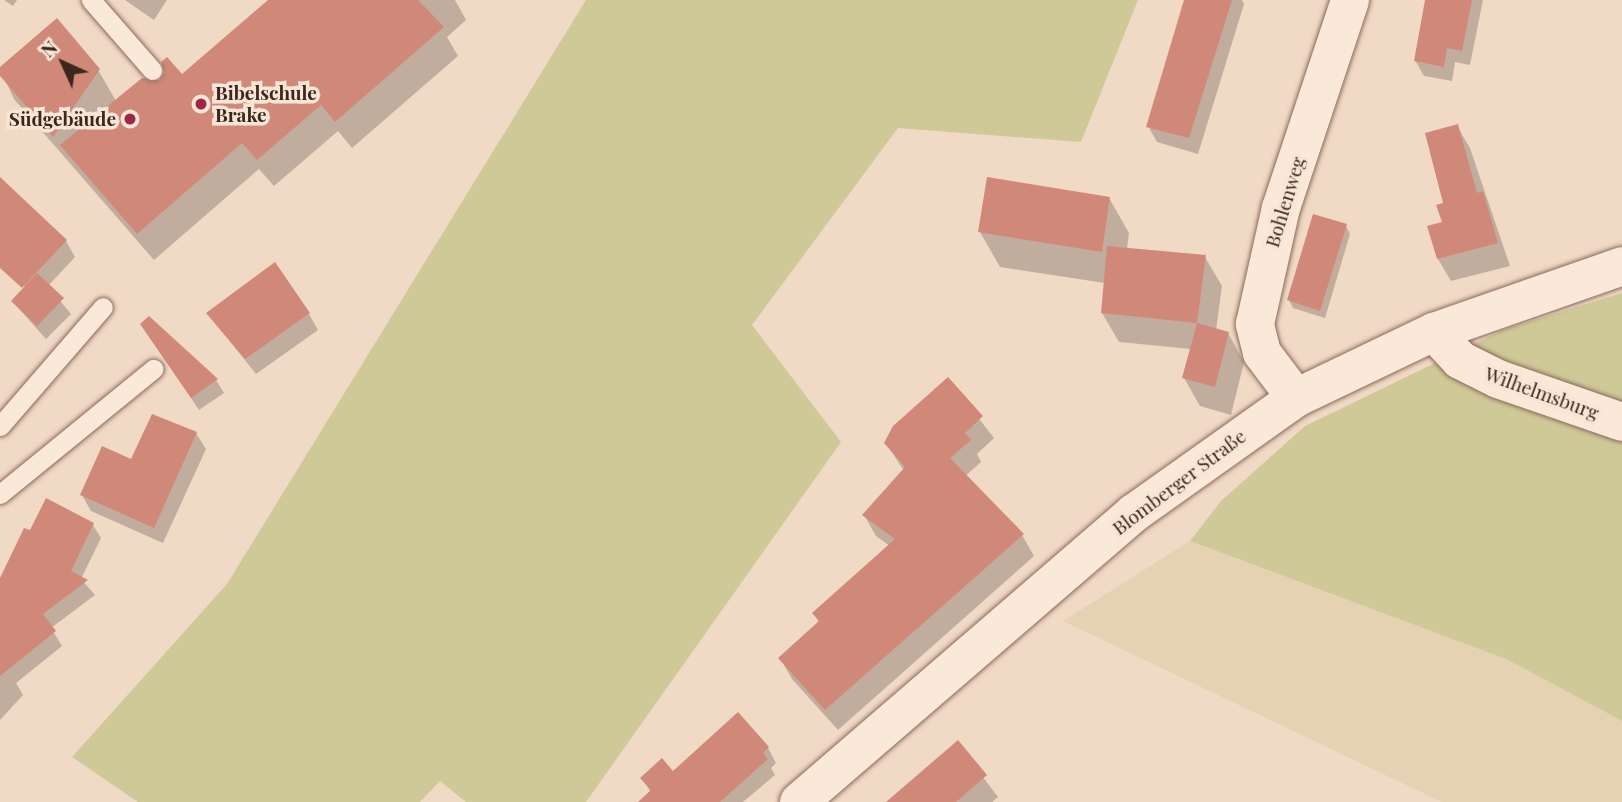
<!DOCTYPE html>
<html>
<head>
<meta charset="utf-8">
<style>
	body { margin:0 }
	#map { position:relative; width:1622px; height:802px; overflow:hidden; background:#f0d9c5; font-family:"Playfair Display",serif }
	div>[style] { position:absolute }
	.farmland>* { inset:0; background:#e6d2b2 }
	.green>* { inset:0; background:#cfc998 }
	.shadow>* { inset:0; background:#0003 }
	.building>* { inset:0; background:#d08979 }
	.roads { filter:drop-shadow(0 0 2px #8c695a) drop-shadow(0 0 2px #8c695a) }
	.lane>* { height:19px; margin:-9.5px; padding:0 9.5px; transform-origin:9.5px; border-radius:9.5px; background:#fae8d9 }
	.street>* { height:38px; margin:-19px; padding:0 19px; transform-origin:19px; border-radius:19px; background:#fae8d9 }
	.secondary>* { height:38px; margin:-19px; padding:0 19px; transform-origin:19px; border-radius:19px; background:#fae8d9 }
	.dots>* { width:19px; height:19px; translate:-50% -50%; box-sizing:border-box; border:4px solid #f7e5d5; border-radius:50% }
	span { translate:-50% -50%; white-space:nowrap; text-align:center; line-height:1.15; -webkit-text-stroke:7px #f7e5d5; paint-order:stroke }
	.poi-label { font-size:19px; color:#3c261e; font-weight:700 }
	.left { translate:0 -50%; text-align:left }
	.right { translate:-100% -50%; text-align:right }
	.street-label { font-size:19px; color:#3c261e }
	.north { position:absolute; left:28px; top:28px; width:70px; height:70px; -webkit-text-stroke:5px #f7e5d5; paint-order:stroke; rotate:315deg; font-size:19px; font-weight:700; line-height:28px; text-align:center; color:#3c261e }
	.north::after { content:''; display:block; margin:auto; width:24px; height:32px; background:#3c261e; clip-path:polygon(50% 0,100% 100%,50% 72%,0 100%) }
</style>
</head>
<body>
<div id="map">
	<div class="farmland">
		<i style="clip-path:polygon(1190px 541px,1506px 659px,1622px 721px,1622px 802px,1442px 802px,1063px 621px)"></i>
	</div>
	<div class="green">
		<i style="clip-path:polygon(586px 0,1138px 0,1081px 142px,898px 128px,752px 325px,841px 442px,586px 802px,466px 802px,440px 781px,420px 802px,138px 802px,72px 757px,227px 584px)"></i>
		<i style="clip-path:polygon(1622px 293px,1622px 721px,1506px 659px,1190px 541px,1221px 501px,1305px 426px,1503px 330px)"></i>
	</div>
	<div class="shadow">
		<i style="clip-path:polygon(4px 0,17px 0,13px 6px)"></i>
		<i style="clip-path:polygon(125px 0,167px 0,154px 20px)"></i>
		<i style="clip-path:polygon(271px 0,455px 0,466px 20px,447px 37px,458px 56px,352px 148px,338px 131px,274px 186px,259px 169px,154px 260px,14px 99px,0 69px,98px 70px,116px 101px,182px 76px)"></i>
		<i style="clip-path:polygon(1186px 0,1242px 0,1244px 4px,1198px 154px,1157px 142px,1148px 126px)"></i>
		<i style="clip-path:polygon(1427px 0,1483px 0,1470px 65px,1455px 62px,1452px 81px,1424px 76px,1415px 60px)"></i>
		<i style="clip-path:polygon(1457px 126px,1470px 148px,1510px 266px,1451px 281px,1438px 259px,1429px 227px,1444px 224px)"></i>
		<i style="clip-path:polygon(0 197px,66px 241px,75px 257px,48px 286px,71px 314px,46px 339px,13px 302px,26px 287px,0 264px)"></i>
		<i style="clip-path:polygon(1109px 198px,1129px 233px,1127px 249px,1205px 257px,1222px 286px,1216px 330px,1228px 333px,1244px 362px,1231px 415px,1200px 406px,1184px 378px,1191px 349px,1119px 342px,1102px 313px,1105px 283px,1000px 267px,980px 232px)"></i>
		<i style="clip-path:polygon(1346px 226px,1350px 234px,1325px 318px,1293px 308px,1289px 300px)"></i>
		<i style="clip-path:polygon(208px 314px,309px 314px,318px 330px,256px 374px)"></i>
		<i style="clip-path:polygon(150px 337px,216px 380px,224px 393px,199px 410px)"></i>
		<i style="clip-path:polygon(948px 379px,994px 438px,977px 454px,981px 462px,964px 477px,1022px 535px,1034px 556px,838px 730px,792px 679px,780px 658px,820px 623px,814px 613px,890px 546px,876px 536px,864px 515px,904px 471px,886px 443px)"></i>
		<i style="clip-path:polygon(196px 433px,206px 449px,163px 543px,91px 511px,82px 495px,132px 461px)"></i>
		<i style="clip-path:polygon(93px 525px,101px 538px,81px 579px,95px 595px,51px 628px,62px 646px,16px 683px,23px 695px,0 720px,0 582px,30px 533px)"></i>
		<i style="clip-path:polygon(738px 714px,768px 748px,776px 763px,771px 768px,775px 775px,743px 802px,640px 802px,651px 793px,642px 778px,673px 773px)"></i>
		<i style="clip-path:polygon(957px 743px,998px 797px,992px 802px,891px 802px)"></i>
	</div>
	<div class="building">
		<i style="clip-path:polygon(268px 0,418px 0,444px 27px,335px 122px,321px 105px,257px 160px,242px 143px,137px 234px,60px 145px,142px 78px,159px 80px,164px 73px,161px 62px,167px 57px,182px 74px)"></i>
		<i style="clip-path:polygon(1184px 0,1232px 0,1189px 138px,1146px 127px)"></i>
		<i style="clip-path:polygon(1425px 0,1472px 0,1462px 51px,1447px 48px,1444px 67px,1414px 61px)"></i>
		<i style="clip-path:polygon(57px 18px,100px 69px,53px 137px,0 76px,0 67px)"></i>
		<i style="clip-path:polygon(1458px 124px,1477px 193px,1483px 191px,1498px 243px,1437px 259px,1427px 226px,1442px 222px,1436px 205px,1443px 203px,1425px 133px)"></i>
		<i style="clip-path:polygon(0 177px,67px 240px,22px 288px,0 268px)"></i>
		<i style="clip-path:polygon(987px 177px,1110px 197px,1102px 252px,978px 232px)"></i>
		<i style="clip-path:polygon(1313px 214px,1347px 224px,1320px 311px,1287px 300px)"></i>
		<i style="clip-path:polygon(1107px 246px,1206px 255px,1197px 323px,1229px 332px,1215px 387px,1182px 378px,1197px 323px,1101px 313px)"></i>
		<i style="clip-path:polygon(275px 262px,310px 313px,245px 359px,206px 313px)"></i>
		<i style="clip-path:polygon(37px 273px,64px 298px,37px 326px,11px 301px)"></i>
		<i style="clip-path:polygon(149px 316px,218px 379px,191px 398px,140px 324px)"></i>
		<i style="clip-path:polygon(948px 377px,983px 416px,965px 433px,971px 440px,950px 458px,1024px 534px,825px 710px,778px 658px,819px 621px,812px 613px,895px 539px,862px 515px,905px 467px,884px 443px,893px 426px)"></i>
		<i style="clip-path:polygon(152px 414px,197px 432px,154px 528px,80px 495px,102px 446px,131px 459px)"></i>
		<i style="clip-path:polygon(46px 498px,94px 523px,71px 571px,88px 580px,43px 614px,56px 631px,0 676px,0 578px,24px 528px,30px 530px)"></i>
		<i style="clip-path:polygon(738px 712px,769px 747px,763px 753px,768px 759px,720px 802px,638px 802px,651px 790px,640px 778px,662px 758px,673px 771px)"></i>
		<i style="clip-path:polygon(958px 740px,987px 775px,956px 802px,886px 802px)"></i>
	</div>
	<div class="roads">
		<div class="lane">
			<i style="left:91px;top:0;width:93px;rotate:48.9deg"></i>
			<i style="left:0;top:426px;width:157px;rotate:-49.1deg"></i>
			<i style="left:0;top:494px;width:198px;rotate:-39.2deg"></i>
		</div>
		<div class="street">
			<i style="left:1434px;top:332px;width:38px;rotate:47deg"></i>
			<i style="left:1460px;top:360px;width:42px;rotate:26.6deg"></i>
			<i style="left:1498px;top:379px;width:131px;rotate:19.1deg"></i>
			<i style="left:1296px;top:398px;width:56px;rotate:-127.1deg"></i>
			<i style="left:1262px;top:353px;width:30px;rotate:-104deg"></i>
			<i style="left:1255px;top:324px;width:119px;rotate:-77.4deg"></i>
			<i style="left:1281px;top:208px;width:219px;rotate:-71.6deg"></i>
		</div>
		<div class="secondary">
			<i style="left:799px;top:802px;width:442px;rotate:-40.8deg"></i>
			<i style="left:1134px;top:513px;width:199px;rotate:-35.4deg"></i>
			<i style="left:1296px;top:398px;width:153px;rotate:-25.6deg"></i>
			<i style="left:1434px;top:332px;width:199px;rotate:-19.3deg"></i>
		</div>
	</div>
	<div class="dots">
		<i style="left:201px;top:104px;background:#9e2744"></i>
		<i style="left:130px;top:119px;background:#9e2744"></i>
	</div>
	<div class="poi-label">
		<span class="left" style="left:215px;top:104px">Bibelschule<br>Brake</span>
		<span class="right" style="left:116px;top:119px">Südgebäude</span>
	</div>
	<div class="street-label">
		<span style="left:1285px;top:202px;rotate:-73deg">Bohlenweg</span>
		<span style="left:1542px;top:393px;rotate:20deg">Wilhelmsburg</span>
		<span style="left:1179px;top:482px;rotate:-37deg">Blomberger Straße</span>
	</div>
	<div class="north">N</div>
</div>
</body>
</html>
